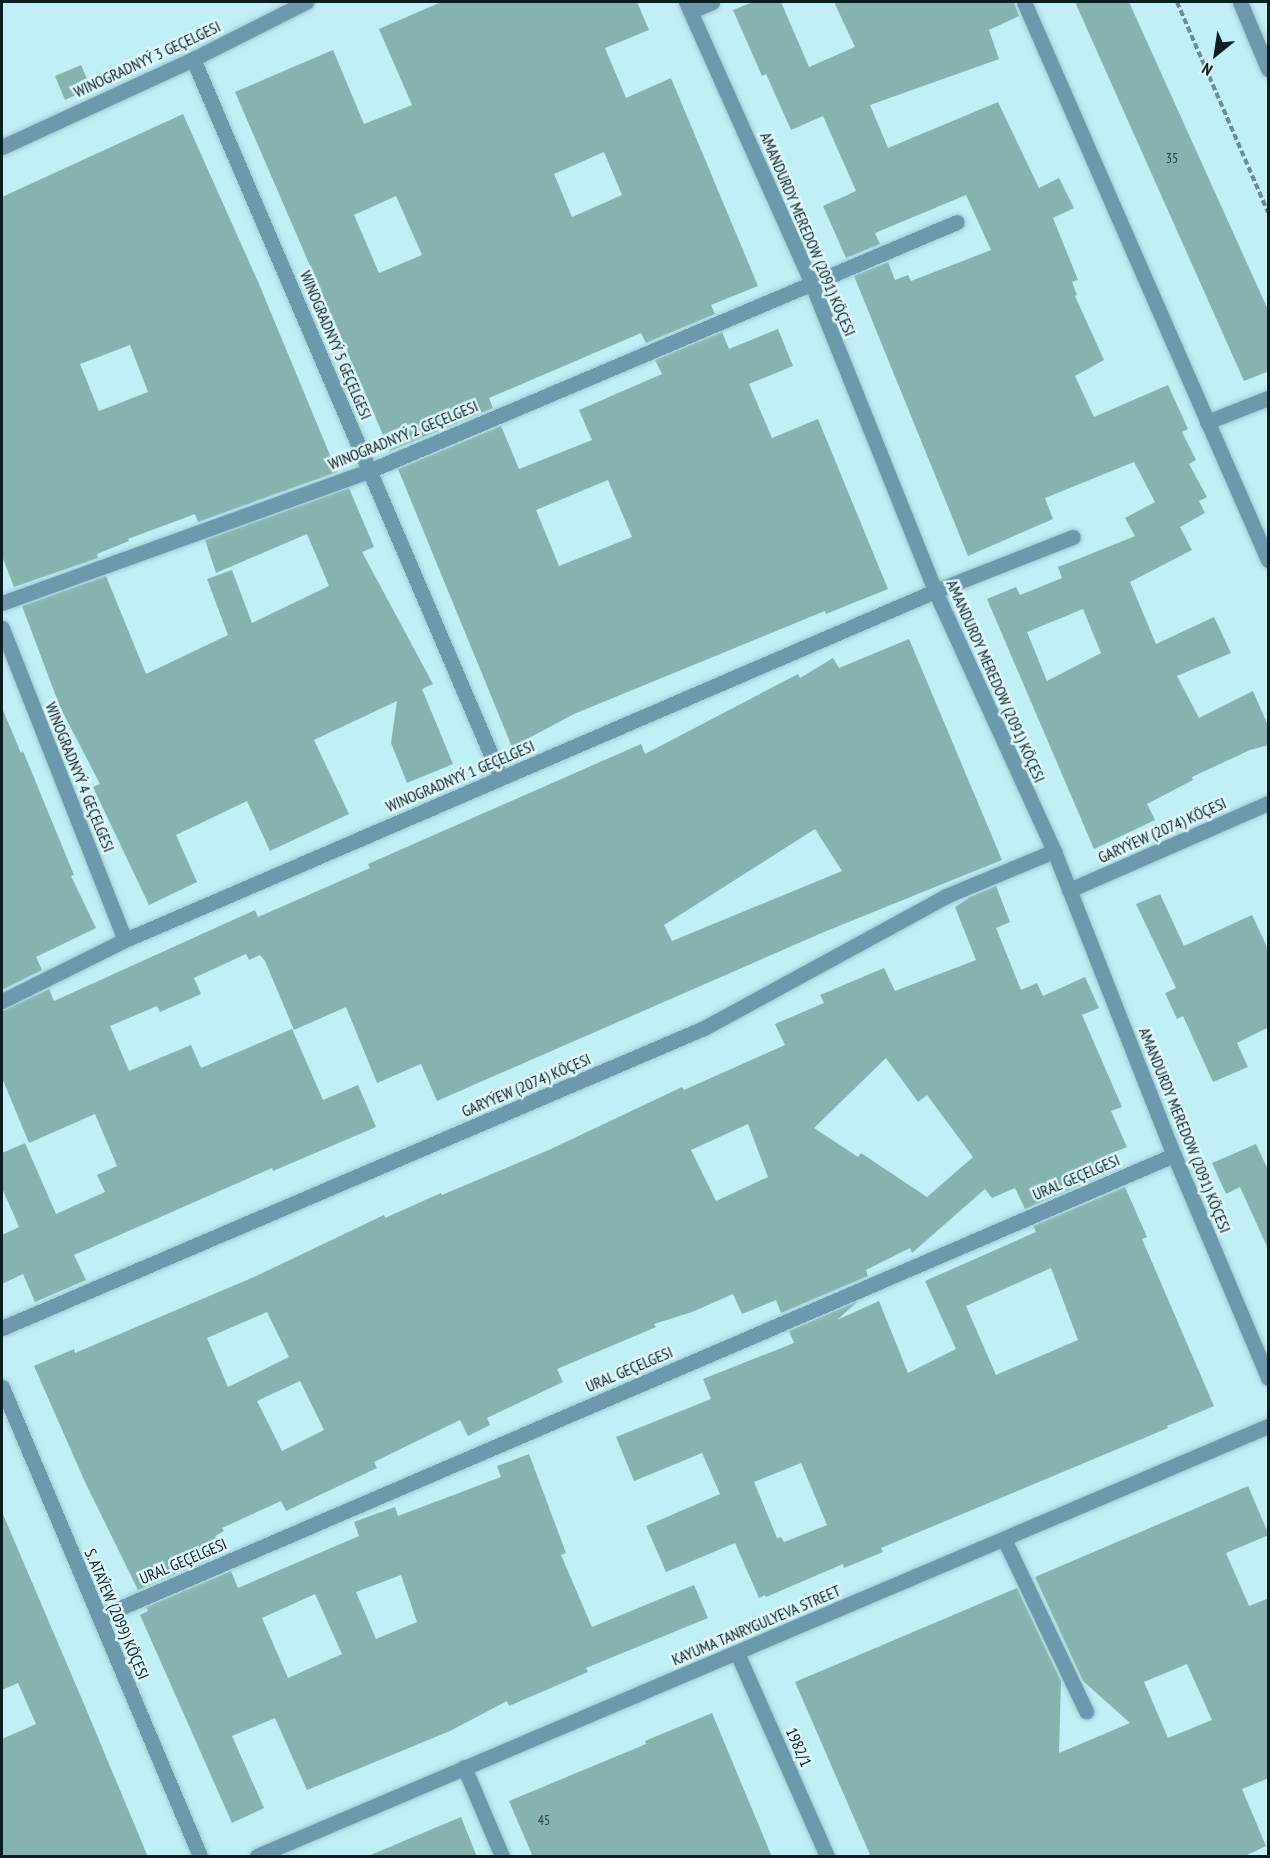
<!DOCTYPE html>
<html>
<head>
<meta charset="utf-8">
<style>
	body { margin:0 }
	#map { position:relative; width:1270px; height:1858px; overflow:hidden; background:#c0eff6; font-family:"PT Sans Narrow",sans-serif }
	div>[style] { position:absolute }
	.building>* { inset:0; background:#86b3b0 }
	.path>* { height:4px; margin-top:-2px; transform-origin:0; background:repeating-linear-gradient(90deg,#6b8c91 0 6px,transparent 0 9px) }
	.roads { filter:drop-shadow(0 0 2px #a0c9d0) drop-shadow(0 0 2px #a0c9d0) }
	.minor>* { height:15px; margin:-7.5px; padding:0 7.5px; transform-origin:7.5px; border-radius:7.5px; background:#6d99ac }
	.tertiary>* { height:15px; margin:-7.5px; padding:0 7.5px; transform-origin:7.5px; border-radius:7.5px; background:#6d99ac }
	span { translate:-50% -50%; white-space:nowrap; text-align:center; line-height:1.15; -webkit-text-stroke:5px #ddf8fd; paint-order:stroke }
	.number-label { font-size:14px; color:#2a4345 }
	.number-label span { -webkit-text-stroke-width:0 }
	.street-label { font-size:16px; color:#0c1e21 }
	.frame { position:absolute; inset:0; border:3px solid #0c1e21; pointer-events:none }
	.north { position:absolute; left:1186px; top:24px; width:60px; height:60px; -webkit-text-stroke:4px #ddf8fd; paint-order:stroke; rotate:210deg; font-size:16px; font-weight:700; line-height:24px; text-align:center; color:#0c1e21 }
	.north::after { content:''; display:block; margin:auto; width:21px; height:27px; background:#0c1e21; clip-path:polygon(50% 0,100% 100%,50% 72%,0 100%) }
</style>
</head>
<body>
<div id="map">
	<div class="building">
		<i style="clip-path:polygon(evenodd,441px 2px,637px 2px,649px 30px,605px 48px,626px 98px,671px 78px,758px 286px,711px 305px,715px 314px,646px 343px,641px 333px,489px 398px,493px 408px,390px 451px,235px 92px,333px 50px,364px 124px,412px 105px,379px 29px,441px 2px,604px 152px,622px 195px,572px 217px,554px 174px,604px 152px,441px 2px,396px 196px,422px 255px,379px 273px,354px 215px,396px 196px)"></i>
		<i style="clip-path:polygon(evenodd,753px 2px,781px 2px,809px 67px,855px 47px,834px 2px,1014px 2px,1019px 16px,989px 30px,999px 59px,870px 105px,888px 148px,998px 102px,1039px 188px,1059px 178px,1074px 208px,1053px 218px,1078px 280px,1072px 282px,1077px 295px,1075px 296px,1104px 360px,1075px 376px,1094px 417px,1168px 385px,1188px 429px,1182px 432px,1196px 460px,1189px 464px,1207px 497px,1199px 501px,1205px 513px,1180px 527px,1192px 550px,1130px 582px,1156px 644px,1214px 617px,1231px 653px,1177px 676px,1199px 718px,1253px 691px,1269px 728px,1269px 745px,1250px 750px,1192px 777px,1193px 780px,1147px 804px,1155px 820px,1094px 849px,987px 599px,1016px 587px,1020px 595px,1062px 578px,1058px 567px,1135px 536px,1125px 518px,1155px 502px,1134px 462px,1045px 498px,1053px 519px,968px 556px,854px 276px,888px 262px,895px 280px,908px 275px,911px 281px,991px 250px,966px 195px,875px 233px,880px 244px,846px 258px,823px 206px,856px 191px,823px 116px,791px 130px,766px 74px,762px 76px,733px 10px,753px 2px,1083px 609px,1101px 653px,1047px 681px,1027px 632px,1083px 609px)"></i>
		<i style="clip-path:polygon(1075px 2px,1129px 2px,1269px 312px,1269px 371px,1244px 381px)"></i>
		<i style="clip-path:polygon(81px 65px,91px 88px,65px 100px,55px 76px)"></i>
		<i style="clip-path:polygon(evenodd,183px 114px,259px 284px,337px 472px,198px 522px,195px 514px,128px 539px,129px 541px,97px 554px,98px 558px,14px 587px,2px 556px,2px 197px,183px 114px,130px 345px,148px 392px,99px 411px,80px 364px,130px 345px)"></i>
		<i style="clip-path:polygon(evenodd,778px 329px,793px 366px,749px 384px,772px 438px,818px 419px,888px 589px,826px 614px,825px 611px,574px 714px,512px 747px,398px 469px,501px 426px,519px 469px,592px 440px,579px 410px,662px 374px,655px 360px,722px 332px,729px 349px,778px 329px,608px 480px,632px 537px,559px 566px,536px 510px,608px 480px)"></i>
		<i style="clip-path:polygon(349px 488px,374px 547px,362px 552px,433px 684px,422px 689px,453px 764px,407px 783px,391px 743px,397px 701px,314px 740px,349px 814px,270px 851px,247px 801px,176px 835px,197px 882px,149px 905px,93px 787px,100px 784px,60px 707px,22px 606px,106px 576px,146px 674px,228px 635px,207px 579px,232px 570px,252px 623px,329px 586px,307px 534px,216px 573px,205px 540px)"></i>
		<i style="clip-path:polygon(evenodd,909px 639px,1002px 860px,824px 932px,437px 1101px,421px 1064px,377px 1083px,346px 1007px,294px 1030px,265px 961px,260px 955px,249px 960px,246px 954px,194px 978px,201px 994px,160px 1012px,157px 1006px,110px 1026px,129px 1071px,191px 1045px,201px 1068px,292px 1029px,323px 1100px,358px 1085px,376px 1127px,273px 1171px,272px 1168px,74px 1255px,86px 1280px,35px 1302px,23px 1274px,2px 1284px,2px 1235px,19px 1227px,2px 1188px,2px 1153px,25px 1143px,56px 1214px,105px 1192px,97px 1175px,117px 1166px,95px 1114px,29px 1143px,2px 1078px,2px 1011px,49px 989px,54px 1001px,255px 910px,258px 917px,370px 868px,368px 864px,641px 744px,645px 754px,798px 674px,800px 678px,833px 658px,839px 668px,909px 639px,815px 829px,842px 871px,672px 941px,664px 925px,815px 829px)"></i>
		<i style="clip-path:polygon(2px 708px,21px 753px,23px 751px,74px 875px,71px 876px,96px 928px,36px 957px,42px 970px,2px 990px)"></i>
		<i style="clip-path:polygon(evenodd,996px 886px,1010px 922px,996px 928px,1021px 990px,1037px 983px,1043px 996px,1085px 977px,1099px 1008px,1082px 1015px,1122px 1107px,1111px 1111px,1127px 1147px,1110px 1154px,1117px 1169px,1025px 1209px,1015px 1188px,992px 1198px,985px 1189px,912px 1253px,910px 1248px,866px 1270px,868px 1276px,781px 1313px,776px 1300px,742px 1314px,733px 1294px,692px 1312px,654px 1324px,656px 1327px,557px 1369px,563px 1382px,487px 1418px,490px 1425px,468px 1436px,460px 1420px,374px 1462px,377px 1468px,286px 1511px,281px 1501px,222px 1528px,224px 1531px,215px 1536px,223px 1553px,138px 1590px,85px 1482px,34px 1366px,74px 1349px,75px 1353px,254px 1277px,384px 1215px,385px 1218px,441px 1193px,442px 1195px,551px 1149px,682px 1087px,684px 1090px,785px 1045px,775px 1024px,824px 1003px,820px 995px,884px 968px,895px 991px,976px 960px,955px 907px,970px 897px,996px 886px,886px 1058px,918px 1102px,927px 1095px,973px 1157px,927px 1197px,861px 1153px,858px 1157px,814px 1128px,886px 1058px,996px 886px,748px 1124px,768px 1177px,716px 1201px,691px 1150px,748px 1124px,996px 886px,267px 1312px,289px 1357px,228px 1387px,207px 1338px,267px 1312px,996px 886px,300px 1381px,324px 1430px,282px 1451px,257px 1401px,300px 1381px)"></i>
		<i style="clip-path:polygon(1160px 894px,1184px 946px,1252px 915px,1269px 951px,1269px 1027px,1237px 1043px,1248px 1067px,1213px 1082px,1183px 1016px,1177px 1019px,1165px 993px,1176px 988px,1136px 904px)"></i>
		<i style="clip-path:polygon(1256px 1144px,1269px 1172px,1269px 1251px,1240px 1187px,1226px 1194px,1212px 1163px)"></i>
		<i style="clip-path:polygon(evenodd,1125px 1187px,1147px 1237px,1142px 1239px,1214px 1406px,1167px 1426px,1168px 1428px,881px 1548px,883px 1552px,844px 1568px,843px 1564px,766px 1597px,765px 1595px,759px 1598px,735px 1543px,666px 1572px,646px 1526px,720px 1494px,702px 1453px,634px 1481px,616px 1437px,711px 1399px,703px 1379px,794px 1343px,789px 1331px,858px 1301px,837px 1320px,879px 1301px,908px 1373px,956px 1349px,925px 1281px,1036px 1232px,1033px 1226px,1125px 1187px,1051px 1268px,1078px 1340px,996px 1375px,966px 1306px,1051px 1268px,1125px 1187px,801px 1463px,827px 1525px,784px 1542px,781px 1537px,777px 1538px,754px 1482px,801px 1463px)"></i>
		<i style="clip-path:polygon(evenodd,529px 1454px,566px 1553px,561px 1555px,592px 1627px,694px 1585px,708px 1618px,586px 1668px,588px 1672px,509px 1706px,507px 1701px,450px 1731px,307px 1790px,275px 1718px,232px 1736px,264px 1808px,232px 1823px,140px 1615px,148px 1611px,146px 1607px,231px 1571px,238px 1588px,359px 1536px,354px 1522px,395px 1507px,398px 1516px,501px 1477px,497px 1466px,529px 1454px,401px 1575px,417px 1622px,376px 1639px,356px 1592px,401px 1575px,529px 1454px,315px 1594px,342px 1654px,288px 1678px,262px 1618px,315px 1594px)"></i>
		<i style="clip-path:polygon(evenodd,1248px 1486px,1269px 1535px,1226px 1553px,1249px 1606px,1269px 1598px,1269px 1778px,1242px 1789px,1266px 1846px,1243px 1857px,871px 1857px,795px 1682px,1017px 1588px,1061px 1681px,1059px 1753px,1130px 1723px,1083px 1681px,1035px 1577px,1248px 1486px,1187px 1664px,1212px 1720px,1168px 1738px,1144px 1682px,1187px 1664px)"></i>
		<i style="clip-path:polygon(2px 1512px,81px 1697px,148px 1857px,2px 1857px,2px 1739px,36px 1724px,18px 1683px,2px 1690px)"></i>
		<i style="clip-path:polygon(712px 1713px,772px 1857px,533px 1857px,509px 1801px,646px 1744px,645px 1741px)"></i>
		<i style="clip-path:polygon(461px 1817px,477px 1857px,369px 1857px,368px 1856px)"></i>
	</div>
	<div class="path">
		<i style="left:1177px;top:2px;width:229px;rotate:66.6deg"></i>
	</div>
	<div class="roads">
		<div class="minor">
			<i style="left:686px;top:2px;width:307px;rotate:65.9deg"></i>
			<i style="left:811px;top:282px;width:333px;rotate:68.1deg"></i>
			<i style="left:935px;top:591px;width:286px;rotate:65.4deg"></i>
			<i style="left:1054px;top:851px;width:327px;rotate:68.5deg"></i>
			<i style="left:1174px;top:1155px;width:242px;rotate:67.1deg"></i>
			<i style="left:1024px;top:2px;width:609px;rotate:66.38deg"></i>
			<i style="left:691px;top:11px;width:23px;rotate:-23deg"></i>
			<i style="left:193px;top:59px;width:782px;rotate:66.81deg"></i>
			<i style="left:2px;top:147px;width:210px;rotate:-24.7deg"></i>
			<i style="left:193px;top:59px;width:127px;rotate:-26.8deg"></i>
			<i style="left:1207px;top:422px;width:66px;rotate:-21.5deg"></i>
			<i style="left:2px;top:603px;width:392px;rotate:-19.8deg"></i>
			<i style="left:371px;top:470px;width:636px;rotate:-22.94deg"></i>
			<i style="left:2px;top:628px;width:335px;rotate:68.5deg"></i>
			<i style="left:1069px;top:890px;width:217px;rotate:-23.6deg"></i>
			<i style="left:2px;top:1001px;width:137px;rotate:-26.4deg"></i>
			<i style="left:125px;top:940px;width:882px;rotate:-23.31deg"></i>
			<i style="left:935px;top:591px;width:148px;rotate:-21.4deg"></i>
			<i style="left:2px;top:1328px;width:763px;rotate:-23.14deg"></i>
			<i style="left:704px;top:1028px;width:276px;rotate:-28.6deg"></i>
			<i style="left:946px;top:896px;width:117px;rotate:-22.6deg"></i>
			<i style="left:2px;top:1387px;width:509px;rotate:67.11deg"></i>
			<i style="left:1004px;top:1539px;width:191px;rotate:64.5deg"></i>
			<i style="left:99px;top:1617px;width:1170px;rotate:-23.26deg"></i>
			<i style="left:737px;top:1653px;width:222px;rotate:66.1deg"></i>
			<i style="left:464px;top:1767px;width:97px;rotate:66.9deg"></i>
			<i style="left:257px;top:1856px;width:1099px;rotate:-23.04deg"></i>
		</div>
		<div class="tertiary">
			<i style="left:1240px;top:2px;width:73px;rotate:67.3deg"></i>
		</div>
	</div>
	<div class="number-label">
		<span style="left:1172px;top:158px">35</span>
		<span style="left:544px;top:1820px">45</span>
	</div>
	<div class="street-label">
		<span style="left:147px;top:59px;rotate:-25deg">WINOGRADNYÝ 3 GEÇELGESI</span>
		<span style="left:808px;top:234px;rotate:67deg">AMANDURDY MEREDOW (2091) KÖÇESI</span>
		<span style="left:336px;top:345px;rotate:67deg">WINOGRADNYÝ 5 GEÇELGESI</span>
		<span style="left:403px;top:435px;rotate:-22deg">WINOGRADNYÝ 2 GEÇELGESI</span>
		<span style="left:996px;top:681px;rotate:66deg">AMANDURDY MEREDOW (2091) KÖÇESI</span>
		<span style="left:460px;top:776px;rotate:-23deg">WINOGRADNYÝ 1 GEÇELGESI</span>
		<span style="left:80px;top:777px;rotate:68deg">WINOGRADNYÝ 4 GEÇELGESI</span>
		<span style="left:1162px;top:830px;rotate:-24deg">GARYÝEW (2074) KÖÇESI</span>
		<span style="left:526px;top:1085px;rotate:-23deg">GARYÝEW (2074) KÖÇESI</span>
		<span style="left:1185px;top:1130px;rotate:68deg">AMANDURDY MEREDOW (2091) KÖÇESI</span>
		<span style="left:1076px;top:1177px;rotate:-23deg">URAL GEÇELGESI</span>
		<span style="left:629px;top:1369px;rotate:-23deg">URAL GEÇELGESI</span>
		<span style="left:183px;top:1561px;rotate:-23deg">URAL GEÇELGESI</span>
		<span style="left:117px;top:1614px;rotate:67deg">S. ATAÝEW (2099) KÖÇESI</span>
		<span style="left:756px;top:1625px;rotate:-23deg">KAYUMA TANRYGULYEVA STREET</span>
		<span style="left:799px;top:1747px;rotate:66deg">1982/1</span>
	</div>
	<div class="frame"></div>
	<div class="north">N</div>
</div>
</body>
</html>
